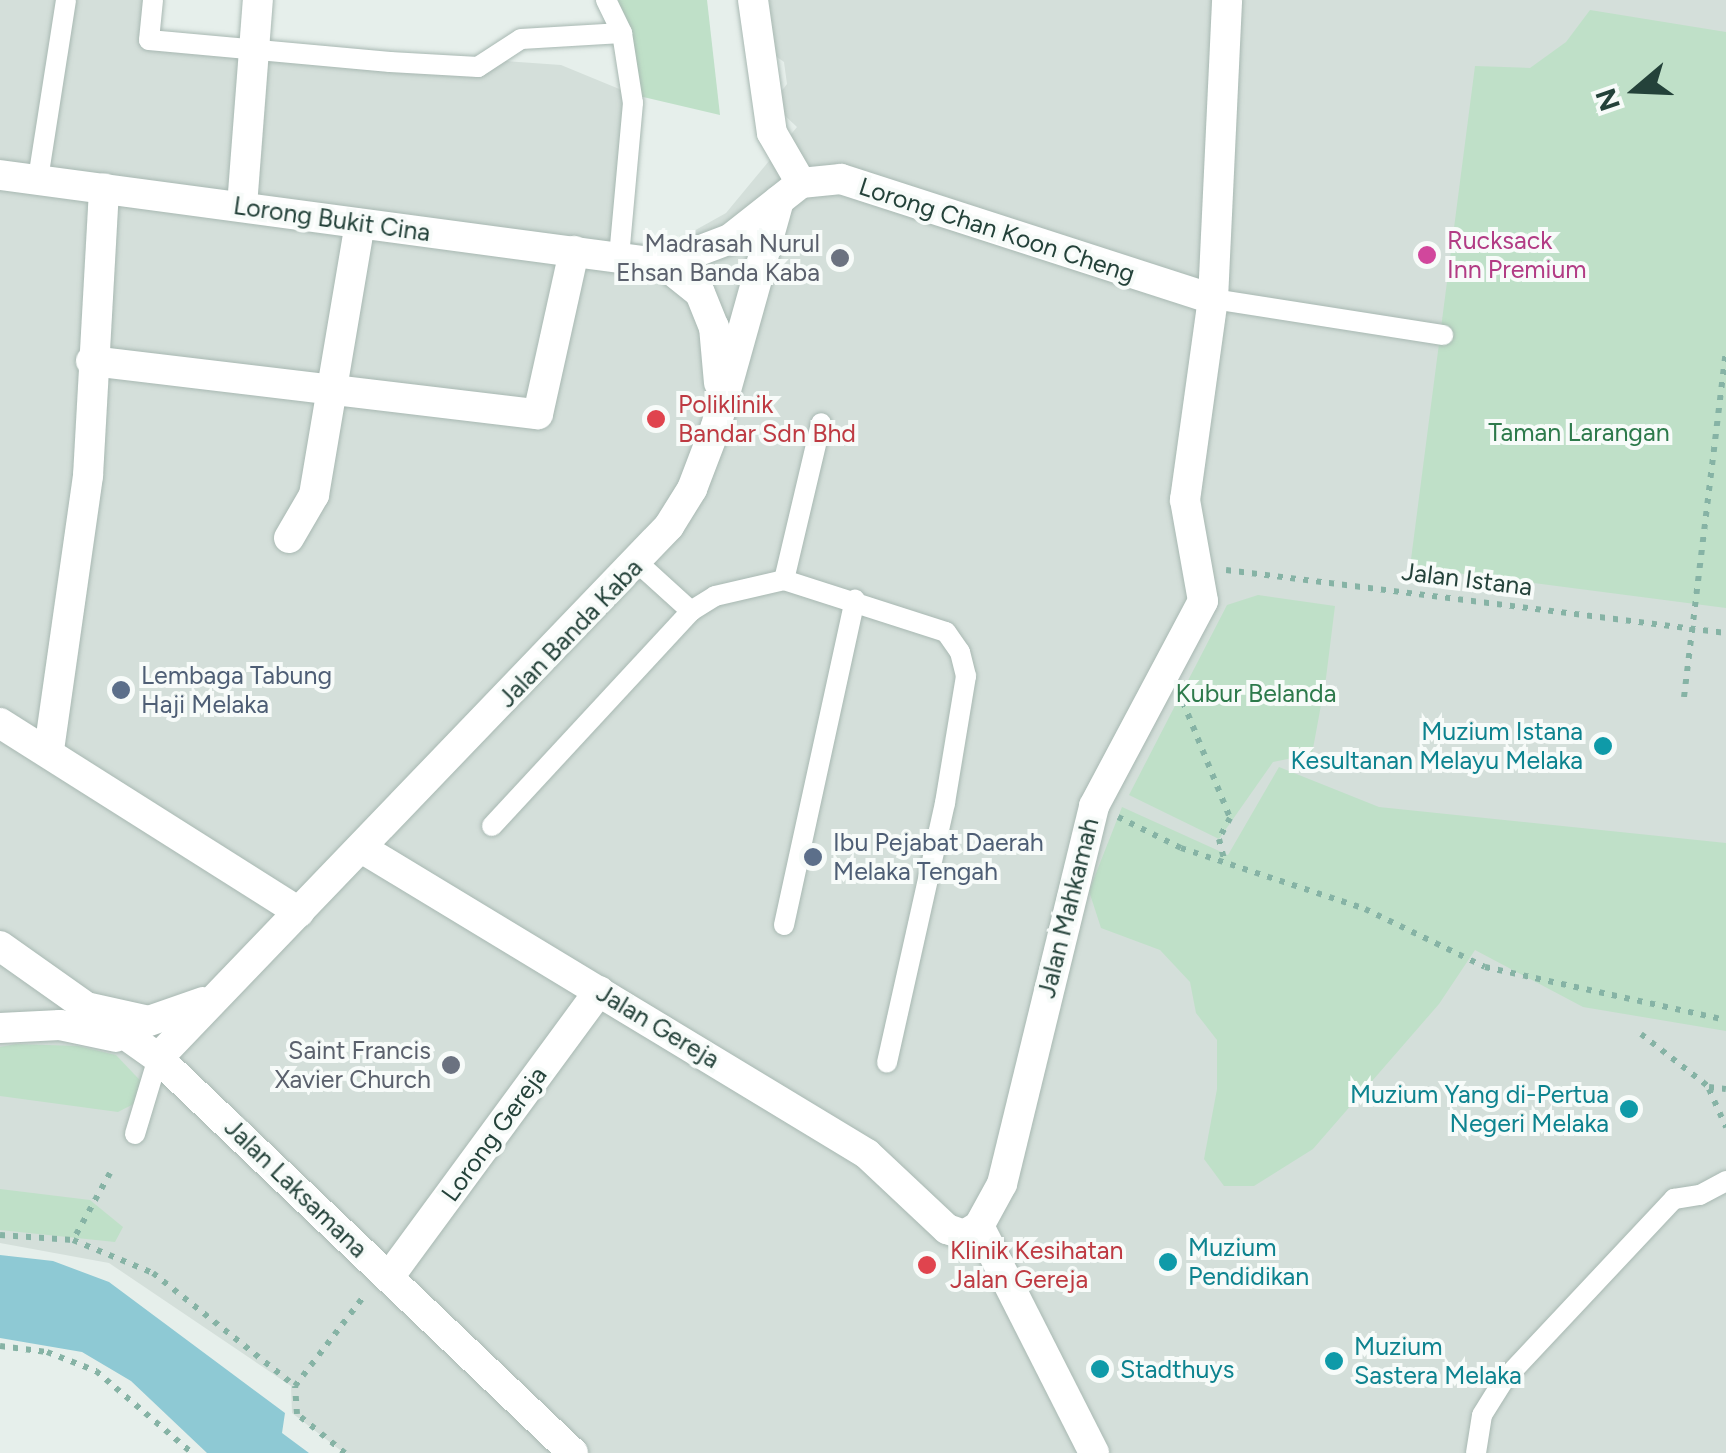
<!DOCTYPE html>
<html>
<head>
<meta charset="utf-8">
<style>
	body { margin:0 }
	#map { position:relative; width:1726px; height:1453px; overflow:hidden; background:#e6efeb; font-family:Figtree,sans-serif }
	div>[style] { position:absolute }
	.built>* { inset:0; background:#d4dfda }
	.green>* { inset:0; background:#bfe0c8 }
	.water>* { inset:0; background:#8ec9d4 }
	.path>* { height:6px; margin-top:-3px; transform-origin:0; background:repeating-linear-gradient(90deg,#86b3a5 0 5px,transparent 0 13px) }
	.roads { filter:drop-shadow(0 0 2px #a8b8b2) drop-shadow(0 0 2px #a8b8b2) }
	.lane>* { height:20px; margin:-10px; padding:0 10px; transform-origin:10px; border-radius:10px; background:#fff }
	.street>* { height:30px; margin:-15px; padding:0 15px; transform-origin:15px; border-radius:15px; background:#fff }
	.secondary>* { height:30px; margin:-15px; padding:0 15px; transform-origin:15px; border-radius:15px; background:#fff }
	.dots>* { width:28px; height:28px; translate:-50% -50%; box-sizing:border-box; border:5px solid #f7fbf9; border-radius:50% }
	span { translate:-50% -50%; white-space:nowrap; text-align:center; line-height:1.15; -webkit-text-stroke:8px #f7fbf9; paint-order:stroke }
	.street-label { font-size:25px; color:#24423a }
	.hotel-label { font-size:25px; color:#b23c85 }
	.left { translate:0 -50%; text-align:left }
	.worship-label { font-size:25px; color:#5b616d }
	.right { translate:-100% -50%; text-align:right }
	.health-label { font-size:25px; color:#be3a42 }
	.park-label { font-size:25px; color:#2d7a4b }
	.service-label { font-size:25px; color:#4e5e75 }
	.culture-label { font-size:25px; color:#0d838f }
	.north { position:absolute; left:1586px; top:40px; width:100px; height:100px; -webkit-text-stroke:8px #f7fbf9; paint-order:stroke; rotate:251deg; font-size:28px; font-weight:700; line-height:40px; text-align:center; color:#24423a }
	.north::after { content:''; display:block; margin:auto; width:35px; height:45px; background:#24423a; clip-path:polygon(50% 0,100% 100%,50% 72%,0 100%) }
</style>
</head>
<body>
<div id="map">
	<div class="built">
		<i style="clip-path:polygon(0 0,158px 0,155px 36px,561px 65px,629px 93px,617px 241px,667px 246px,726px 213px,797px 127px,782px 113px,777px 97px,787px 84px,784px 62px,774px 55px,769px 0,1726px 0,1726px 1453px,344px 1453px,292px 1413px,291px 1386px,109px 1263px,0 1243px)"></i>
	</div>
	<div class="green">
		<i style="clip-path:polygon(618px 0,707px 0,720px 115px,639px 96px)"></i>
		<i style="clip-path:polygon(1590px 10px,1726px 32px,1726px 608px,1410px 567px,1475px 66px,1530px 68px,1566px 42px)"></i>
		<i style="clip-path:polygon(1258px 595px,1335px 606px,1326px 678px,1312px 754px,1273px 762px,1219px 839px,1129px 795px,1227px 605px)"></i>
		<i style="clip-path:polygon(1279px 767px,1379px 807px,1726px 843px,1726px 1031px,1583px 1007px,1475px 950px,1439px 1004px,1313px 1149px,1254px 1186px,1224px 1186px,1204px 1159px,1217px 1089px,1217px 1040px,1196px 1013px,1190px 982px,1160px 950px,1101px 928px,1089px 891px,1122px 807px,1228px 855px)"></i>
		<i style="clip-path:polygon(16px 1044px,78px 1046px,116px 1055px,153px 1094px,118px 1112px,0 1096px,0 1047px)"></i>
		<i style="clip-path:polygon(0 1189px,90px 1200px,123px 1227px,115px 1242px,0 1230px)"></i>
	</div>
	<div class="water">
		<i style="clip-path:polygon(0 1255px,53px 1261px,109px 1282px,285px 1413px,282px 1433px,309px 1453px,207px 1453px,131px 1381px,82px 1352px,0 1338px)"></i>
	</div>
	<div class="path">
		<i style="left:1226px;top:570px;width:504px;rotate:7.18deg"></i>
		<i style="left:1684px;top:697px;width:350px;rotate:-83.1deg"></i>
		<i style="left:1183px;top:702px;width:125px;rotate:67.9deg"></i>
		<i style="left:1230px;top:818px;width:24px;rotate:118deg"></i>
		<i style="left:1219px;top:839px;width:25px;rotate:76deg"></i>
		<i style="left:1118px;top:817px;width:70px;rotate:26.2deg"></i>
		<i style="left:1181px;top:848px;width:194px;rotate:18.3deg"></i>
		<i style="left:1365px;top:909px;width:133px;rotate:25.8deg"></i>
		<i style="left:1485px;top:967px;width:247px;rotate:12.4deg"></i>
		<i style="left:1641px;top:1034px;width:86px;rotate:37.9deg"></i>
		<i style="left:1709px;top:1087px;width:17px;rotate:7deg"></i>
		<i style="left:1709px;top:1089px;width:42px;rotate:65.9deg"></i>
		<i style="left:110px;top:1173px;width:77px;rotate:118.9deg"></i>
		<i style="left:73px;top:1240px;width:87px;rotate:22.4deg"></i>
		<i style="left:153px;top:1273px;width:181px;rotate:38.5deg"></i>
		<i style="left:0;top:1235px;width:73px;rotate:3.9deg"></i>
		<i style="left:0;top:1346px;width:47px;rotate:7.3deg"></i>
		<i style="left:47px;top:1352px;width:53px;rotate:21.2deg"></i>
		<i style="left:96px;top:1371px;width:126px;rotate:40.5deg"></i>
		<i style="left:345px;top:1453px;width:62px;rotate:-140.9deg"></i>
		<i style="left:297px;top:1414px;width:28px;rotate:-94deg"></i>
		<i style="left:295px;top:1386px;width:113px;rotate:-52.5deg"></i>
	</div>
	<div class="roads">
		<div class="lane">
			<i style="left:153px;top:0;width:40px;rotate:95.7deg"></i>
			<i style="left:149px;top:40px;width:242px;rotate:5.2deg"></i>
			<i style="left:390px;top:62px;width:88px;rotate:3.3deg"></i>
			<i style="left:478px;top:67px;width:51px;rotate:-33.1deg"></i>
			<i style="left:521px;top:39px;width:101px;rotate:-3.4deg"></i>
			<i style="left:606px;top:0;width:37px;rotate:64deg"></i>
			<i style="left:622px;top:33px;width:71px;rotate:81.1deg"></i>
			<i style="left:633px;top:103px;width:156px;rotate:95.2deg"></i>
			<i style="left:38px;top:179px;width:181px;rotate:-81.1deg"></i>
			<i style="left:1213px;top:299px;width:233px;rotate:8.9deg"></i>
			<i style="left:638px;top:563px;width:72px;rotate:42.2deg"></i>
			<i style="left:691px;top:611px;width:28px;rotate:-32deg"></i>
			<i style="left:715px;top:596px;width:71px;rotate:-13.1deg"></i>
			<i style="left:784px;top:580px;width:170px;rotate:17.8deg"></i>
			<i style="left:946px;top:632px;width:24px;rotate:55deg"></i>
			<i style="left:960px;top:652px;width:25px;rotate:76deg"></i>
			<i style="left:966px;top:676px;width:129px;rotate:99.4deg"></i>
			<i style="left:945px;top:803px;width:266px;rotate:102.6deg"></i>
			<i style="left:784px;top:580px;width:161px;rotate:-76.7deg"></i>
			<i style="left:492px;top:826px;width:293px;rotate:-47.2deg"></i>
			<i style="left:784px;top:925px;width:333px;rotate:-77.7deg"></i>
			<i style="left:135px;top:1134px;width:79px;rotate:-73.2deg"></i>
			<i style="left:1476px;top:1453px;width:38px;rotate:-81deg"></i>
			<i style="left:1482px;top:1415px;width:40px;rotate:-58deg"></i>
			<i style="left:1503px;top:1381px;width:250px;rotate:-46.8deg"></i>
			<i style="left:1674px;top:1199px;width:26px;rotate:-9deg"></i>
			<i style="left:1700px;top:1195px;width:30px;rotate:-28deg"></i>
		</div>
		<div class="street">
			<i style="left:753px;top:0;width:134px;rotate:81.9deg"></i>
			<i style="left:772px;top:133px;width:58px;rotate:59.9deg"></i>
			<i style="left:0;top:175px;width:670px;rotate:7.63deg"></i>
			<i style="left:664px;top:264px;width:71px;rotate:-20.7deg"></i>
			<i style="left:730px;top:239px;width:90px;rotate:-38.3deg"></i>
			<i style="left:801px;top:183px;width:40px;rotate:-5.7deg"></i>
			<i style="left:841px;top:179px;width:391px;rotate:17.9deg"></i>
			<i style="left:242px;top:206px;width:207px;rotate:-85.6deg"></i>
			<i style="left:664px;top:264px;width:46px;rotate:38.9deg"></i>
			<i style="left:700px;top:293px;width:37px;rotate:68deg"></i>
			<i style="left:714px;top:327px;width:56px;rotate:84.9deg"></i>
			<i style="left:91px;top:361px;width:450px;rotate:6.8deg"></i>
			<i style="left:538px;top:414px;width:167px;rotate:-77.5deg"></i>
			<i style="left:289px;top:538px;width:50px;rotate:-59.8deg"></i>
			<i style="left:314px;top:495px;width:275px;rotate:-80.4deg"></i>
			<i style="left:0;top:723px;width:354px;rotate:32.3deg"></i>
			<i style="left:49px;top:750px;width:277px;rotate:-81.9deg"></i>
			<i style="left:88px;top:476px;width:288px;rotate:-86.8deg"></i>
			<i style="left:363px;top:849px;width:589px;rotate:31.18deg"></i>
			<i style="left:867px;top:1154px;width:110px;rotate:43.2deg"></i>
			<i style="left:947px;top:1229px;width:18px;rotate:19deg"></i>
			<i style="left:964px;top:1235px;width:17px;rotate:-31deg"></i>
			<i style="left:979px;top:1226px;width:48px;rotate:-61.3deg"></i>
			<i style="left:1002px;top:1184px;width:389px;rotate:-76.3deg"></i>
			<i style="left:1094px;top:806px;width:232px;rotate:-62deg"></i>
			<i style="left:1203px;top:601px;width:103px;rotate:-100.1deg"></i>
			<i style="left:1185px;top:500px;width:203px;rotate:-82.1deg"></i>
			<i style="left:1213px;top:299px;width:299px;rotate:-87.3deg"></i>
			<i style="left:90px;top:1008px;width:60px;rotate:12.4deg"></i>
			<i style="left:149px;top:1021px;width:57px;rotate:-19.4deg"></i>
			<i style="left:158px;top:1058px;width:738px;rotate:-46.15deg"></i>
			<i style="left:669px;top:526px;width:44px;rotate:-58.1deg"></i>
			<i style="left:692px;top:489px;width:67px;rotate:-69.1deg"></i>
			<i style="left:716px;top:426px;width:234px;rotate:-74.4deg"></i>
			<i style="left:979px;top:1226px;width:254px;rotate:63.1deg"></i>
			<i style="left:389px;top:1277px;width:355px;rotate:-53.7deg"></i>
		</div>
		<div class="secondary">
			<i style="left:0;top:946px;width:194px;rotate:35.3deg"></i>
			<i style="left:158px;top:1058px;width:573px;rotate:43.59deg"></i>
			<i style="left:0;top:1028px;width:60px;rotate:-2.9deg"></i>
			<i style="left:60px;top:1025px;width:57px;rotate:12.1deg"></i>
		</div>
	</div>
	<div class="dots">
		<i style="left:1427px;top:255px;background:#d1479c"></i>
		<i style="left:840px;top:258px;background:#6b7280"></i>
		<i style="left:656px;top:419px;background:#e0444e"></i>
		<i style="left:121px;top:690px;background:#5c6f8a"></i>
		<i style="left:1603px;top:746px;background:#0f9aa8"></i>
		<i style="left:813px;top:857px;background:#5c6f8a"></i>
		<i style="left:451px;top:1065px;background:#6b7280"></i>
		<i style="left:1629px;top:1109px;background:#0f9aa8"></i>
		<i style="left:1168px;top:1262px;background:#0f9aa8"></i>
		<i style="left:927px;top:1265px;background:#e0444e"></i>
		<i style="left:1334px;top:1361px;background:#0f9aa8"></i>
		<i style="left:1100px;top:1369px;background:#0f9aa8"></i>
	</div>
	<div class="street-label">
		<span style="left:332px;top:219px;rotate:8deg">Lorong Bukit Cina</span>
		<span style="left:997px;top:230px;rotate:18deg">Lorong Chan Koon Cheng</span>
		<span style="left:1467px;top:579px;rotate:7deg">Jalan Istana</span>
		<span style="left:570px;top:633px;rotate:-46deg">Jalan Banda Kaba</span>
		<span style="left:1068px;top:908px;rotate:-76deg">Jalan Mahkamah</span>
		<span style="left:658px;top:1026px;rotate:31deg">Jalan Gereja</span>
		<span style="left:494px;top:1134px;rotate:-54deg">Lorong Gereja</span>
		<span style="left:296px;top:1188px;rotate:44deg">Jalan Laksamana</span>
	</div>
	<div class="hotel-label">
		<span class="left" style="left:1447px;top:255px">Rucksack<br>Inn Premium</span>
	</div>
	<div class="worship-label">
		<span class="right" style="left:820px;top:258px">Madrasah Nurul<br>Ehsan Banda Kaba</span>
		<span class="right" style="left:431px;top:1065px">Saint Francis<br>Xavier Church</span>
	</div>
	<div class="health-label">
		<span class="left" style="left:678px;top:419px">Poliklinik<br>Bandar Sdn Bhd</span>
		<span class="left" style="left:950px;top:1265px">Klinik Kesihatan<br>Jalan Gereja</span>
	</div>
	<div class="park-label">
		<span style="left:1579px;top:432px">Taman Larangan</span>
		<span style="left:1256px;top:693px">Kubur Belanda</span>
	</div>
	<div class="service-label">
		<span class="left" style="left:141px;top:690px">Lembaga Tabung<br>Haji Melaka</span>
		<span class="left" style="left:833px;top:857px">Ibu Pejabat Daerah<br>Melaka Tengah</span>
	</div>
	<div class="culture-label">
		<span class="right" style="left:1583px;top:746px">Muzium Istana<br>Kesultanan Melayu Melaka</span>
		<span class="right" style="left:1609px;top:1109px">Muzium Yang di-Pertua<br>Negeri Melaka</span>
		<span class="left" style="left:1188px;top:1262px">Muzium<br>Pendidikan</span>
		<span class="left" style="left:1354px;top:1361px">Muzium<br>Sastera Melaka</span>
		<span class="left" style="left:1120px;top:1369px">Stadthuys</span>
	</div>
	<div class="north">N</div>
</div>
</body>
</html>
